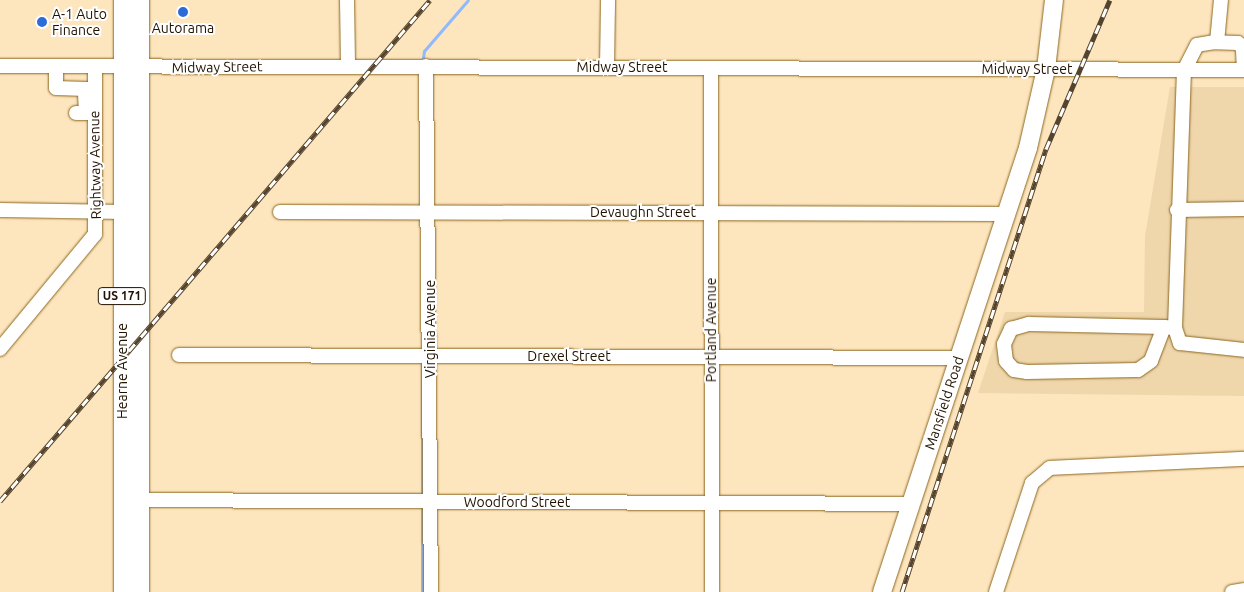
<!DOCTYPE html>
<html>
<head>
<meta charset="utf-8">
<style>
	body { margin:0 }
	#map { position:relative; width:1244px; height:592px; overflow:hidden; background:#fde5bd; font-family:Ubuntu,sans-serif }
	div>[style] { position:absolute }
	.built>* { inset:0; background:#efd6ab }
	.stream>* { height:3px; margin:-1.5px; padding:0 1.5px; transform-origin:1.5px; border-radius:1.5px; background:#90b9fe }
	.roads { filter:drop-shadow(0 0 1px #8b671f) drop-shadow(0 0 1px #8b671f) }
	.minor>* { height:14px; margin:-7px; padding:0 7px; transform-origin:7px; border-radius:7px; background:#fff }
	.major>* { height:18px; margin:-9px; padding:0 9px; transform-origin:9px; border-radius:9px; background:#fff }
	.rail>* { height:5px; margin-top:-2.5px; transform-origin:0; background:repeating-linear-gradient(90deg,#fff 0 9px,#55442d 0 18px); box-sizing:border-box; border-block:1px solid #55442d }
	.dots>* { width:14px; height:14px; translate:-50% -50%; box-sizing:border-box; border:2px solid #fff; border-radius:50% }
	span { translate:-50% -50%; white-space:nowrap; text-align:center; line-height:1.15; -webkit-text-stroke:4px #fff; paint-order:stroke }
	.shield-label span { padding:1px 4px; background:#fff; border:1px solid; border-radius:4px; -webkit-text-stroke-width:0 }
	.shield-label { font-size:12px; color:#201200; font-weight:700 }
	.poi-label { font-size:14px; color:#201200 }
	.left { translate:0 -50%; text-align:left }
	.street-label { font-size:14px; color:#201200 }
</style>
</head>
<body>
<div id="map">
	<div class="built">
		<i style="clip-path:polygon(1170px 87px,1244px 87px,1244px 396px,978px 393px,1005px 312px,1144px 312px,1145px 236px)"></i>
	</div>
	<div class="stream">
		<i style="left:423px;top:58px;width:7px;rotate:-82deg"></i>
		<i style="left:424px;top:51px;width:67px;rotate:-49.2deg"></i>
		<i style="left:422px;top:364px;width:129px;rotate:90deg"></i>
		<i style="left:422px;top:509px;width:83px;rotate:90deg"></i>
	</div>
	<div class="roads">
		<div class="minor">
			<i style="left:347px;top:0;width:66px;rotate:89.1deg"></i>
			<i style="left:1217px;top:42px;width:42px;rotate:-84.6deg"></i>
			<i style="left:0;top:66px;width:1244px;rotate:0.18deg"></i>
			<i style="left:56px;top:66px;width:22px;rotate:90deg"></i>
			<i style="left:56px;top:88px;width:38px;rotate:2deg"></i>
			<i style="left:426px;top:66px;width:526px;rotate:89.46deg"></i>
			<i style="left:607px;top:67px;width:67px;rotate:-89.1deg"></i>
			<i style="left:711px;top:68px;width:524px;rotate:89.89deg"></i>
			<i style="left:1244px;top:70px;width:22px;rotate:-93deg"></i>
			<i style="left:1243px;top:48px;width:7px;rotate:-135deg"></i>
			<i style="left:1238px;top:43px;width:23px;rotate:-178deg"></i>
			<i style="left:1215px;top:42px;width:18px;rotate:171deg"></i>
			<i style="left:1197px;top:45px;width:28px;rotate:117deg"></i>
			<i style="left:1184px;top:70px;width:258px;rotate:92deg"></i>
			<i style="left:1175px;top:328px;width:16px;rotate:72deg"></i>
			<i style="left:1180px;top:343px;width:64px;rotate:6.2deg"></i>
			<i style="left:76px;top:113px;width:10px"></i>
			<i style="left:86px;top:113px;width:18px;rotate:-93deg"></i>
			<i style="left:0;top:210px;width:123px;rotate:0.9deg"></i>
			<i style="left:1177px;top:210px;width:67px;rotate:-0.9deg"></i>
			<i style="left:280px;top:212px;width:726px;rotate:0.16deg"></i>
			<i style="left:1164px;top:327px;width:36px;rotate:111deg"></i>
			<i style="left:1151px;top:361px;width:16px;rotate:145deg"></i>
			<i style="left:1138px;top:370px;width:111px;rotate:179deg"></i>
			<i style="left:1027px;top:372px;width:13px;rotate:-171deg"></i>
			<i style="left:1014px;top:370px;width:12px;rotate:-132deg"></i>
			<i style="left:1006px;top:361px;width:17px;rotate:-97deg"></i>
			<i style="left:1004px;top:344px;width:17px;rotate:-65deg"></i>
			<i style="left:1011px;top:329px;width:19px;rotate:-16deg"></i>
			<i style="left:1029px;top:324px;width:135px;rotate:1.3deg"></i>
			<i style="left:1164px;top:327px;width:11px;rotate:5deg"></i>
			<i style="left:0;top:349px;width:149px;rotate:-50.4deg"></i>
			<i style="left:95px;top:234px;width:166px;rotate:-90deg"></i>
			<i style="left:179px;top:355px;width:780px;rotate:0.22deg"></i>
			<i style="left:132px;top:500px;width:779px;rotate:0.29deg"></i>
			<i style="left:996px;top:592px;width:115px;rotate:-71.7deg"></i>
			<i style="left:1032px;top:483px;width:23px;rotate:-40deg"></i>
			<i style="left:1050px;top:468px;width:194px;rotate:-2.7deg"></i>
			<i style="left:1232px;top:592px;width:12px;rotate:-9deg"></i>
		</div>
		<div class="major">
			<i style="left:123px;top:592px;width:592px;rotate:-90deg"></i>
			<i style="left:140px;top:592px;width:592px;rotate:-90deg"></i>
			<i style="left:882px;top:592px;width:467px;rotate:-71.8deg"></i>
			<i style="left:1028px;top:148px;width:81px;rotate:-77.2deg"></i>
			<i style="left:1046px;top:69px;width:69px;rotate:-83.4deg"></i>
		</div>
	</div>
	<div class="rail">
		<i style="left:0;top:501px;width:660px;rotate:-49.36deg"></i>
		<i style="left:902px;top:592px;width:466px;rotate:-72deg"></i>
		<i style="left:1046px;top:149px;width:162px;rotate:-66.8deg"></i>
	</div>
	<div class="dots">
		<i style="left:183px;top:12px;background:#2c6bd8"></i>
		<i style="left:42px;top:22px;background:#2c6bd8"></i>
	</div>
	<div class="shield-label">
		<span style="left:122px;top:296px">US 171</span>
	</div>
	<div class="poi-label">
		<span class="left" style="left:52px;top:22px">A-1 Auto<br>Finance</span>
		<span style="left:183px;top:28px">Autorama</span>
	</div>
	<div class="street-label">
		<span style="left:217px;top:67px;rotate:-1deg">Midway Street</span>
		<span style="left:622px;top:67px">Midway Street</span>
		<span style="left:1027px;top:69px">Midway Street</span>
		<span style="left:95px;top:165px;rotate:-91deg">Rightway Avenue</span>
		<span style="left:643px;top:212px">Devaughn Street</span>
		<span style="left:430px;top:329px;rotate:-90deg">Virginia Avenue</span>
		<span style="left:711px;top:330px;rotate:-90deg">Portland Avenue</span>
		<span style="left:569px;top:356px">Drexel Street</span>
		<span style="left:122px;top:371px;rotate:-90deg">Hearne Avenue</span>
		<span style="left:944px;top:403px;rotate:-72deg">Mansfield Road</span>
		<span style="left:517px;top:502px">Woodford Street</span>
	</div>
</div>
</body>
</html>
